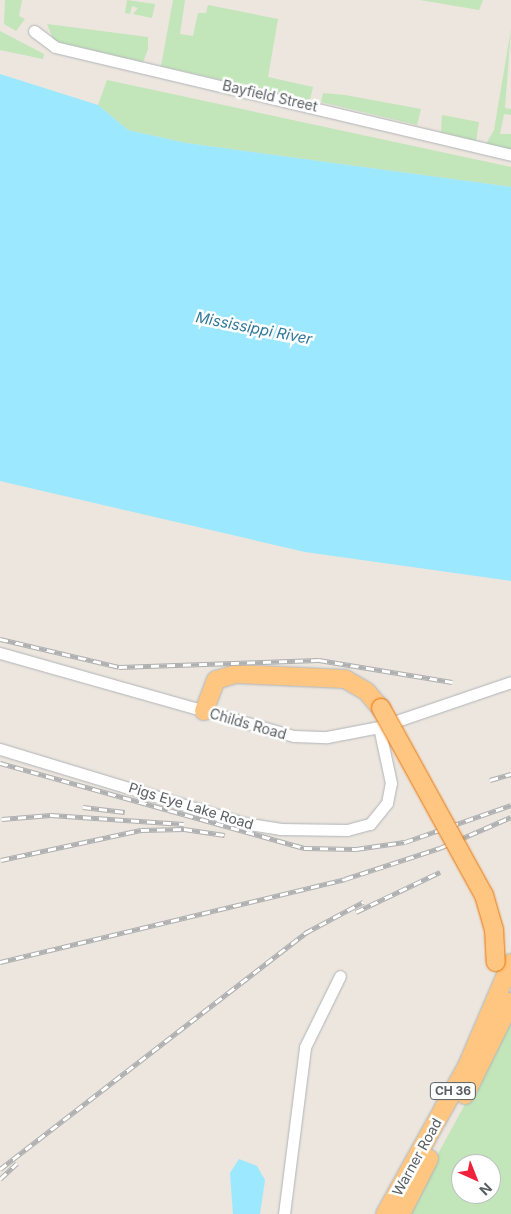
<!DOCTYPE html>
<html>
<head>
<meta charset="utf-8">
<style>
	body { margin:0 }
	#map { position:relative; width:511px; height:1214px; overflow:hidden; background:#ece6de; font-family:Inter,sans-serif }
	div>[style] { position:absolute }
	.green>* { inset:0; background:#c2e5b9 }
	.water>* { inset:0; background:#9be8ff }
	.roads { filter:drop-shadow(0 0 1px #b0b4b8) drop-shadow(0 0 1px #b0b4b8) }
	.minor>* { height:11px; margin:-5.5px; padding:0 5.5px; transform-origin:5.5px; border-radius:5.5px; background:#fff }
	.highway>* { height:18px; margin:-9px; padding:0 9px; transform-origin:9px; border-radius:9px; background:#ffc682 }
	.rail>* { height:4.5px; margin-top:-2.25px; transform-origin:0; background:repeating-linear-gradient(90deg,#fff 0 8px,#afb0b1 0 16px); box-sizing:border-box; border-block:1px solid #afb0b1 }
	.bridges { filter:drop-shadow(0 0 1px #ea7200) drop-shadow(0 0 1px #ea7200) }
	.highway-bridge>* { height:18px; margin:-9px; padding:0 9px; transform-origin:9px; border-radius:9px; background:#ffc682 }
	span { translate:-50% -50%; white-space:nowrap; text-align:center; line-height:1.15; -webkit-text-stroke:5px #fff; paint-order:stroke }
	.shield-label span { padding:1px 4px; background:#fff; border:1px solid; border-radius:4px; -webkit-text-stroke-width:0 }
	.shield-label { font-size:12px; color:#585e61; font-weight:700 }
	.street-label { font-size:14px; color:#585e61 }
	.water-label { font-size:15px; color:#307899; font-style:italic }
	.north { position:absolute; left:451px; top:1154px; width:50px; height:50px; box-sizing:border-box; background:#fff; border:1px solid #bcbfc0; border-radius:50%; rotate:136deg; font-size:14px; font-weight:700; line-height:20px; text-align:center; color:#585e61 }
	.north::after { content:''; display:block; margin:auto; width:18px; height:22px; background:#f0213b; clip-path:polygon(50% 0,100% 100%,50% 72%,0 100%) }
</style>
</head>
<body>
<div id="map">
	<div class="green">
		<i style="clip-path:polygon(5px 0,22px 0,19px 16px,25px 19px,16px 31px,4px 24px)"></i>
		<i style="clip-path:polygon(127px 0,155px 4px,152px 18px,133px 14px,138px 8px,132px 6px,130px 14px,125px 13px)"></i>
		<i style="clip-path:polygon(173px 0,185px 0,180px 34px,193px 36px,198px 13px,206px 13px,208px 5px,278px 19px,268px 77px,313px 87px,310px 100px,161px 66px)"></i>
		<i style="clip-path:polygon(420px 0,483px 0,479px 10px)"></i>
		<i style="clip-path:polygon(47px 24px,148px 37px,148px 49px,143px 62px,54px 41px)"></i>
		<i style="clip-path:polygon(511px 29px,505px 108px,511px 109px,511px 115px,504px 114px,500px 134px,511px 134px,511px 150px,486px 144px,494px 130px)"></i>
		<i style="clip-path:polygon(0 31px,44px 54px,43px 59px,0 50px)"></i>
		<i style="clip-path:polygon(107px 80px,511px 167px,511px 187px,186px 143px,128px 130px,98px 105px)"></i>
		<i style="clip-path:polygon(323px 93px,345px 95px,421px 109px,417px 125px,321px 102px)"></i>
		<i style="clip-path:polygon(442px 115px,479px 122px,476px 141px,441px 132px)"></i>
		<i style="clip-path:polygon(evenodd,511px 1012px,511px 1214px,405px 1214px,492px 1055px,511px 1012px,461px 1164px,491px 1164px,491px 1194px,461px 1194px,461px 1164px)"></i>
	</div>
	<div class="water">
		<i style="clip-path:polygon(0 74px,98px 105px,128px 130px,186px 143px,511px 187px,511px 581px,305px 552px,0 481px)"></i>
		<i style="clip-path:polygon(239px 1159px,257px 1166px,265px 1180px,260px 1214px,233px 1214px,230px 1173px)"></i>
	</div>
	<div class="roads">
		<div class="minor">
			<i style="left:34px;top:31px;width:26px;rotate:37deg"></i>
			<i style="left:55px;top:47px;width:469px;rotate:13.3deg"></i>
			<i style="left:0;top:653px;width:305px;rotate:15.8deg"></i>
			<i style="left:294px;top:736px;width:33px;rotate:2deg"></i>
			<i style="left:327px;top:737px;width:53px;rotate:-10.9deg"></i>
			<i style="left:379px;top:727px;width:139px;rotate:-18.8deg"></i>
			<i style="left:0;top:749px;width:254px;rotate:16.9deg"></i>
			<i style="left:243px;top:823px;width:37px;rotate:9deg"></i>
			<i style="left:280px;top:829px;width:67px;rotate:0.9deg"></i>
			<i style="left:347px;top:830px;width:24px;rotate:-15deg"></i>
			<i style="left:370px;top:824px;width:27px;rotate:-51deg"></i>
			<i style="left:387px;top:803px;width:20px;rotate:-79deg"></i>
			<i style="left:391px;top:783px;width:57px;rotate:-102.1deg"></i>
			<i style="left:284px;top:1214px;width:168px;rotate:-82.8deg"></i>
			<i style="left:305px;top:1047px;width:79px;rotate:-63.8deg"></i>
		</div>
		<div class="highway">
			<i style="left:204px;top:711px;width:33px;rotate:-69deg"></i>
			<i style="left:216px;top:680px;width:21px;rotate:-17deg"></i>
			<i style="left:236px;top:674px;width:109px;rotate:2.6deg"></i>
			<i style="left:345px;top:679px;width:24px;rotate:30deg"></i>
			<i style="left:366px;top:691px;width:23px;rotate:49deg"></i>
			<i style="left:465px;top:1095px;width:104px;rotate:-63.7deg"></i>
			<i style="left:385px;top:1214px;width:169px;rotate:-61deg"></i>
			<i style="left:467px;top:1066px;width:112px;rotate:-66.9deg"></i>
			<i style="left:401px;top:1214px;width:62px;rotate:-63deg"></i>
		</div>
	</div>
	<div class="rail">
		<i style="left:0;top:639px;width:122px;rotate:13.2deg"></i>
		<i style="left:119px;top:667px;width:200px;rotate:-2deg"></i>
		<i style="left:319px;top:660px;width:135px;rotate:9.4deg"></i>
		<i style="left:0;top:763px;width:316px;rotate:15.6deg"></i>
		<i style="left:304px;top:848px;width:52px;rotate:1.1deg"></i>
		<i style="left:356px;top:849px;width:49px;rotate:-8.1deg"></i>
		<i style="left:405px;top:842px;width:112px;rotate:-19.2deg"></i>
		<i style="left:490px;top:780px;width:22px;rotate:-16deg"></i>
		<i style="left:83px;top:807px;width:42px;rotate:6.8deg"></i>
		<i style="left:2px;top:819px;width:49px;rotate:-4.7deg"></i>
		<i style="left:51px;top:815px;width:133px;rotate:3.9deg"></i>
		<i style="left:1px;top:860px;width:143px;rotate:-12.1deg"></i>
		<i style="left:141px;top:830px;width:43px;rotate:-1.3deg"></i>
		<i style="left:184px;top:829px;width:41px;rotate:8.3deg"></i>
		<i style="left:356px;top:912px;width:93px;rotate:-25.5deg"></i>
		<i style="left:0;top:962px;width:355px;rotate:-13.5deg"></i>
		<i style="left:345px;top:879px;width:100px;rotate:-18.1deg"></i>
		<i style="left:440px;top:848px;width:77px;rotate:-23.6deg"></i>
		<i style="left:0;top:1169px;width:386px;rotate:-37.7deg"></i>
		<i style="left:305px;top:933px;width:66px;rotate:-28.1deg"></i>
		<i style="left:0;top:1179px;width:23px;rotate:-43deg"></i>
	</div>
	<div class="bridges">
		<div class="highway-bridge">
			<i style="left:381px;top:708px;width:213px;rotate:61.2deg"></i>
			<i style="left:484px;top:895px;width:35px;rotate:74deg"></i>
			<i style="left:494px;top:929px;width:33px;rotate:87deg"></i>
		</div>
	</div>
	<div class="shield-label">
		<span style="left:453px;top:1091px">CH 36</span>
	</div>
	<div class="street-label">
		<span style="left:270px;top:96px;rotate:13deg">Bayfield Street</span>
		<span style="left:248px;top:724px;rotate:16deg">Childs Road</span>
		<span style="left:191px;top:806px;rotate:17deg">Pigs Eye Lake Road</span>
		<span style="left:417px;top:1157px;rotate:-61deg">Warner Road</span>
	</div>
	<div class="water-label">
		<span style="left:254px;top:328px;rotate:11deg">Mississippi River</span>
	</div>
	<div class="north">N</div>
</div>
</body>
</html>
